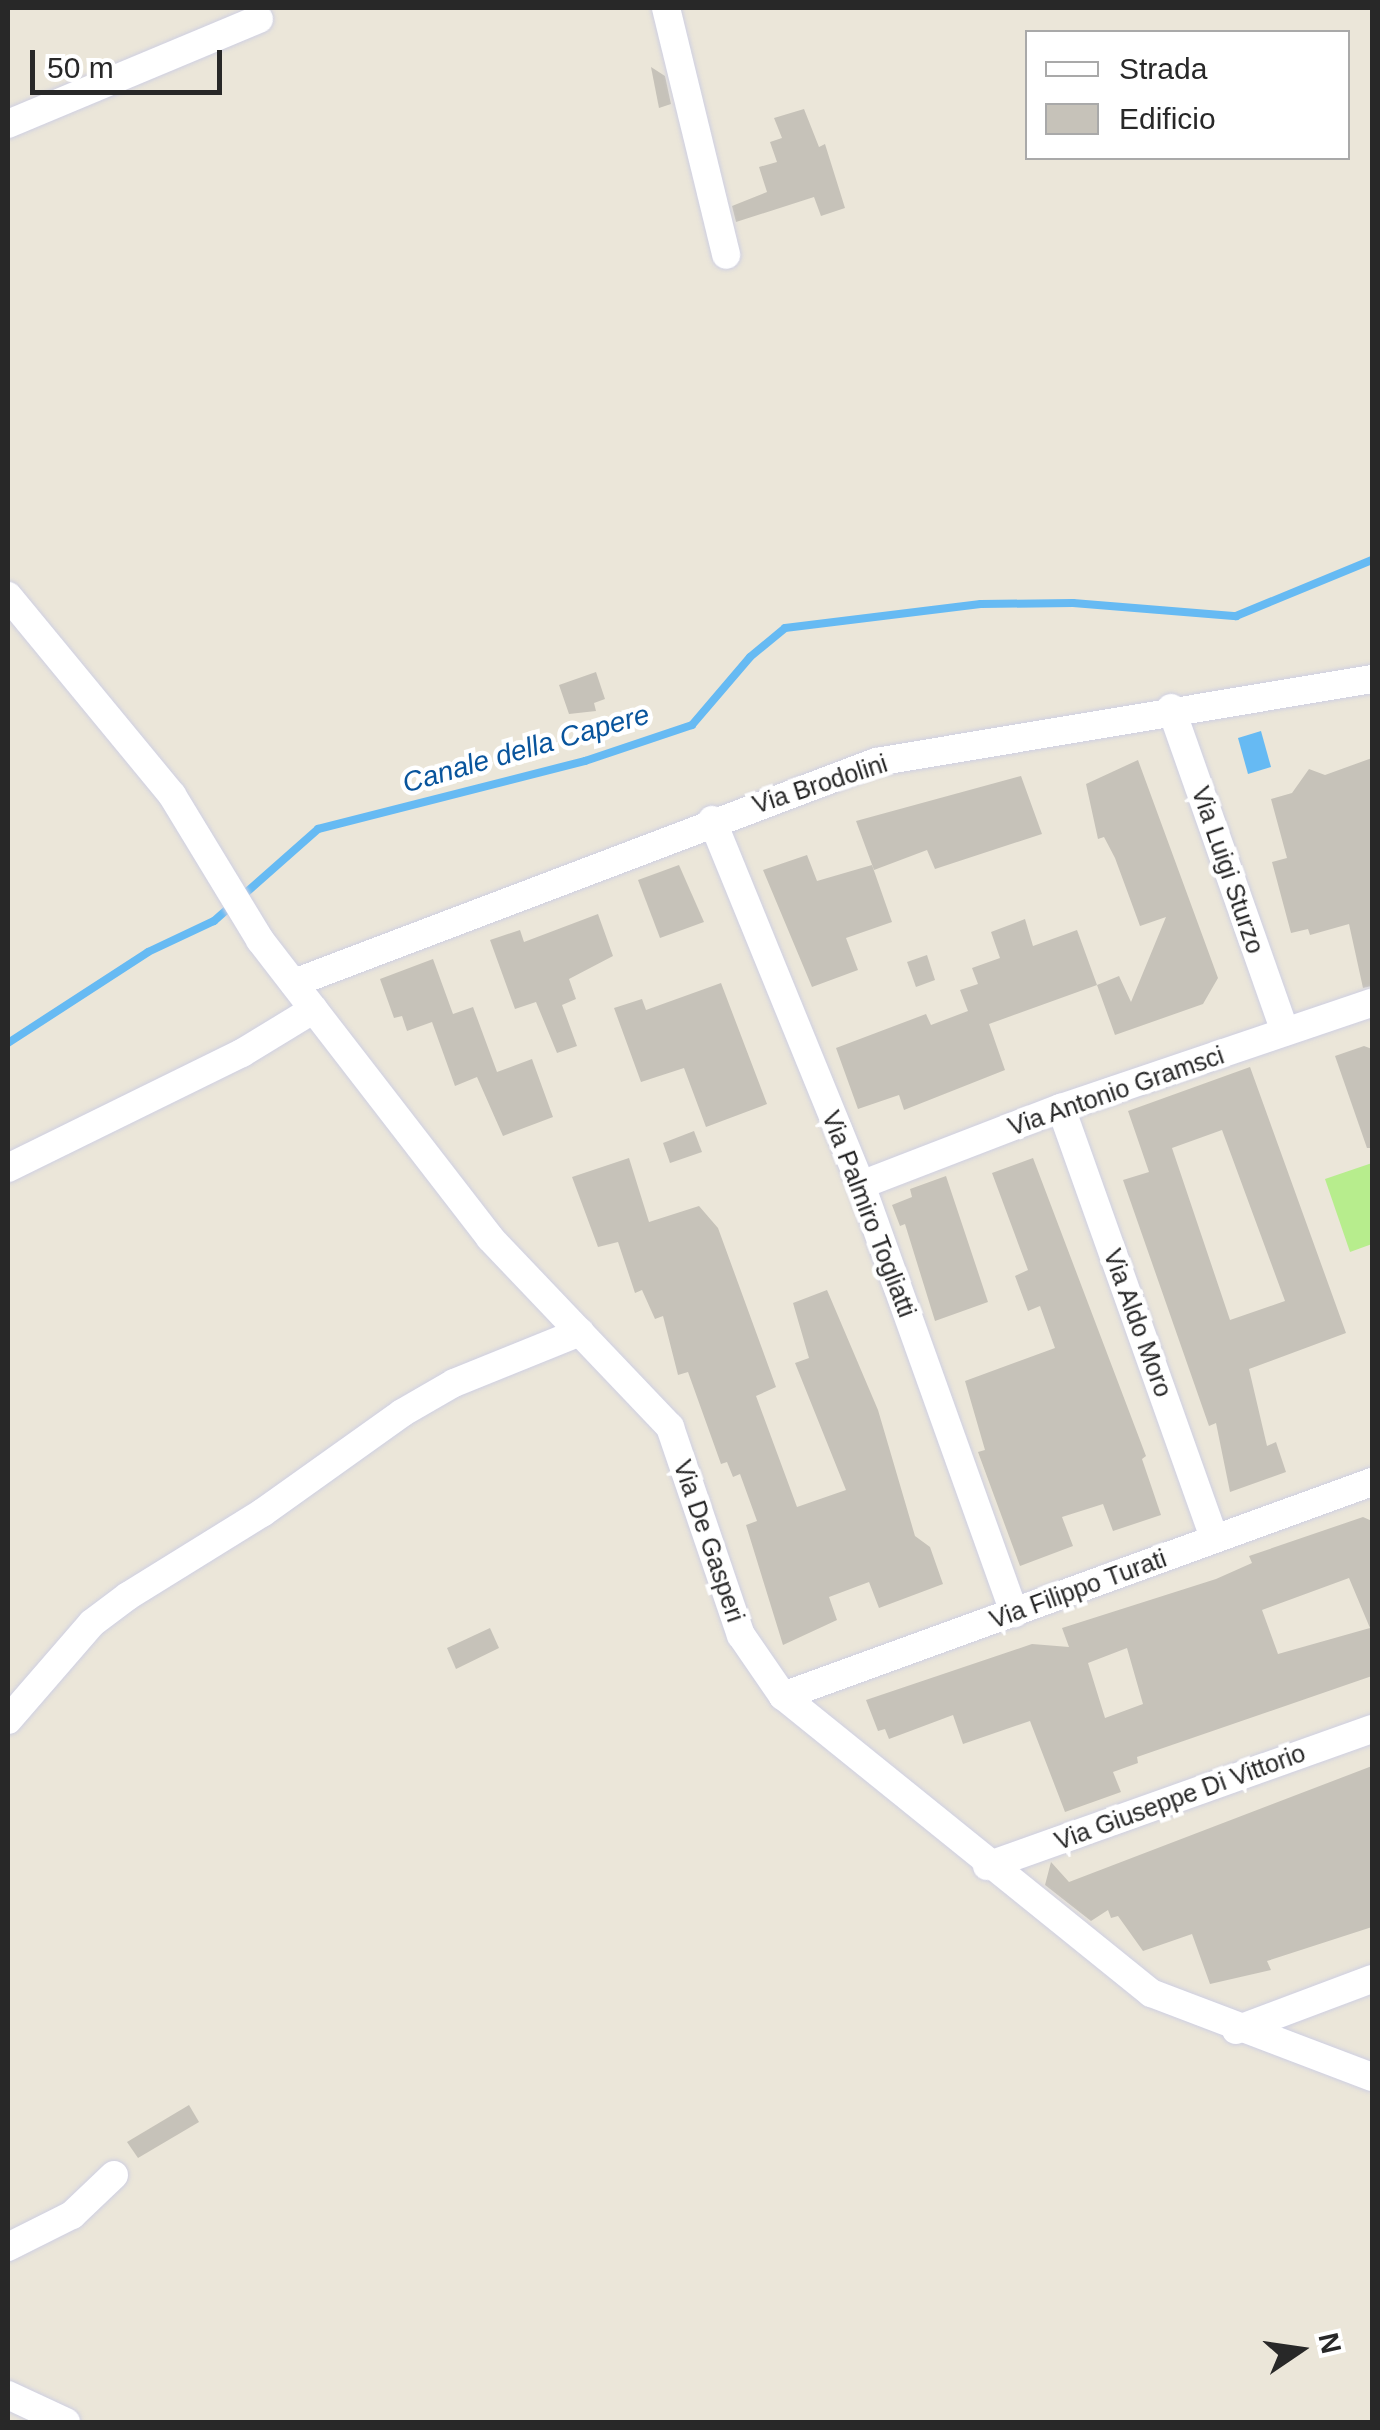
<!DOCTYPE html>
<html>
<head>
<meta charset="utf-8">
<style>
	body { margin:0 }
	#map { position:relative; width:1380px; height:2430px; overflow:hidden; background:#ebe6d9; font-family:Arial,sans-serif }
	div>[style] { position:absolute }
	.pitch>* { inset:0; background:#b7ed8d }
	.water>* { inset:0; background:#66baf3 }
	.stream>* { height:8px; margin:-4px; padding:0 4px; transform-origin:4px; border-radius:4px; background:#66baf3 }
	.building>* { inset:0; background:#c6c2b9 }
	.roads { filter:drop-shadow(0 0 2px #cecfe2) drop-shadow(0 0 2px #cecfe2) }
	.minor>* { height:28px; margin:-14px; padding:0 14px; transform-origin:14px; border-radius:14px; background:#fff }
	span { translate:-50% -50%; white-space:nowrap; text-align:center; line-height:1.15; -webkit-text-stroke:9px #fff; paint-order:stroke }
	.street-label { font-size:25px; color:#282828 }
	.water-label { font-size:28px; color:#08549c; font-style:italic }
	.frame { position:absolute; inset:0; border:10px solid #282828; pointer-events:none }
	.legend { position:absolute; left:1025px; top:30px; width:325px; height:130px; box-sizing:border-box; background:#fff; border:2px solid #a9a9a9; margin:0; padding:12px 18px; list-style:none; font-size:30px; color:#282828 }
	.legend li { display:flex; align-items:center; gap:20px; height:50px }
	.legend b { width:50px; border:2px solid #a9a9a9 }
	.north { position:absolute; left:1250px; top:2300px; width:100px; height:100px; -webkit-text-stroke:8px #fff; paint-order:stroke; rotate:77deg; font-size:28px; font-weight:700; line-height:40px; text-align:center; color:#282828 }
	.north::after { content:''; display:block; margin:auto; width:35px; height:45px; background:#282828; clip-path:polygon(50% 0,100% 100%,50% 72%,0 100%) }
	.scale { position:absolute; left:30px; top:50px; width:192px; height:45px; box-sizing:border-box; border:5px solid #282828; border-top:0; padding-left:12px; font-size:30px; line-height:35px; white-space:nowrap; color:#282828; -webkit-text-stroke:8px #fff; paint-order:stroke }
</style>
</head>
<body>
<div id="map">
	<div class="pitch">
		<i style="clip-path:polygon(1372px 1163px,1372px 1244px,1350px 1252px,1325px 1179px)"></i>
	</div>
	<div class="water">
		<i style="clip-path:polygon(1261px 731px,1271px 767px,1248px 774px,1238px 738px)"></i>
	</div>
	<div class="stream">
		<i style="left:8px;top:1043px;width:167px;rotate:-33deg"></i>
		<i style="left:148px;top:952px;width:73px;rotate:-25.2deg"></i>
		<i style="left:214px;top:921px;width:139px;rotate:-41.5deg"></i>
		<i style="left:318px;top:829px;width:276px;rotate:-14.3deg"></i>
		<i style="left:585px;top:761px;width:113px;rotate:-18.6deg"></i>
		<i style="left:692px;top:725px;width:89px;rotate:-49.5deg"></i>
		<i style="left:750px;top:657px;width:45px;rotate:-39.6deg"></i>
		<i style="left:785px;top:628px;width:197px;rotate:-7deg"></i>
		<i style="left:981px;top:604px;width:92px;rotate:-0.6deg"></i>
		<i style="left:1073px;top:603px;width:164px;rotate:4.6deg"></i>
		<i style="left:1236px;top:616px;width:147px;rotate:-22.4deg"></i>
	</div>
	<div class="building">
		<i style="clip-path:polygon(651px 67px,665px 76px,671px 104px,659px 108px)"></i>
		<i style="clip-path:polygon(804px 109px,819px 147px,825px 144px,845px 208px,821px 216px,814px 197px,736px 222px,732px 206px,767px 192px,759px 167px,777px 162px,770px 142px,782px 138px,774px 118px)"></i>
		<i style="clip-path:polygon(596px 672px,605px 699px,594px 703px,596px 711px,569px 714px,559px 685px)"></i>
		<i style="clip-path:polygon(1372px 758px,1372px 986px,1363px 988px,1349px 924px,1310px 935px,1308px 929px,1291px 933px,1272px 862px,1287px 858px,1271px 799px,1292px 793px,1309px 769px,1325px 775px)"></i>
		<i style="clip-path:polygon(1138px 760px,1218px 978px,1203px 1004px,1115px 1035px,1097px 985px,1119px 976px,1131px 1002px,1166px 917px,1140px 926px,1115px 858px,1104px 837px,1098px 839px,1086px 784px)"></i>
		<i style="clip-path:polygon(1021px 776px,1042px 834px,935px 869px,927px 850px,874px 870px,856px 821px)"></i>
		<i style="clip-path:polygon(807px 855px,817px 881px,872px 865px,892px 922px,846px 938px,858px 970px,812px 987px,763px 870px)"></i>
		<i style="clip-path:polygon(679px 865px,704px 922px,660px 938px,638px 880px)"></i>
		<i style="clip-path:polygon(598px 914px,613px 956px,569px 979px,576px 999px,562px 1005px,577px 1046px,557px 1053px,536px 1002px,515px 1009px,490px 940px,520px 930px,524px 942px)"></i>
		<i style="clip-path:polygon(1025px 919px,1033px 946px,1077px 930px,1097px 985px,989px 1024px,1005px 1070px,904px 1110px,899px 1095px,858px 1109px,836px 1048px,926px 1014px,931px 1025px,968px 1011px,960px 990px,978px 984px,972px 968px,1000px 958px,991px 932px)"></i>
		<i style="clip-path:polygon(927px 955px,935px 980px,916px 987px,907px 962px)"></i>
		<i style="clip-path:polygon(433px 959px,453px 1014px,473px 1007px,497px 1072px,532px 1059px,553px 1117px,503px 1136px,477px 1077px,455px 1086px,432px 1022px,407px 1031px,402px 1016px,394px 1018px,380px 979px)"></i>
		<i style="clip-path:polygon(721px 983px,767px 1104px,706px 1127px,684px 1068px,641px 1082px,614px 1008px,642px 999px,646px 1010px)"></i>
		<i style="clip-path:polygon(1364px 1046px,1372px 1049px,1372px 1148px,1367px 1148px,1335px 1056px)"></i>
		<i style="clip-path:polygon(evenodd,1250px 1067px,1346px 1333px,1249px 1369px,1267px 1446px,1276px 1442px,1286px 1472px,1230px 1492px,1216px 1423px,1209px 1426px,1123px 1180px,1149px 1172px,1128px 1111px,1250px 1067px,1222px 1130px,1285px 1301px,1230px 1320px,1172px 1148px,1222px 1130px)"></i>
		<i style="clip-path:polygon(694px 1131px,702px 1152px,670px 1163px,663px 1143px)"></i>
		<i style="clip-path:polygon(629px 1158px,649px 1222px,699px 1206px,718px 1228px,776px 1387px,756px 1396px,797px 1507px,846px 1490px,795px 1363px,809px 1358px,793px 1303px,827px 1290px,878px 1410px,915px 1536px,930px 1547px,943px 1584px,879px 1608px,869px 1582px,829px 1597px,837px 1620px,783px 1645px,746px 1525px,757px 1521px,740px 1474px,733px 1477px,727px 1462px,721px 1464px,688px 1372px,678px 1375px,663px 1316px,655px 1319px,642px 1290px,635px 1293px,618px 1242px,598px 1247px,572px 1177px)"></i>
		<i style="clip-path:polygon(1033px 1158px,1146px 1456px,1142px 1459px,1161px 1515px,1113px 1531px,1103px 1504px,1062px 1517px,1073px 1546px,1020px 1566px,978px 1452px,985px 1450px,965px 1381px,1055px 1348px,1040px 1306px,1028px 1311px,1015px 1276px,1028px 1270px,992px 1173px)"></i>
		<i style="clip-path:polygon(946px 1176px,988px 1302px,935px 1321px,905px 1224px,900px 1226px,892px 1205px,912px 1197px,910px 1189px)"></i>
		<i style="clip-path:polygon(evenodd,1363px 1517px,1372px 1521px,1372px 1676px,1137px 1757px,1138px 1763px,1113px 1772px,1121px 1792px,1065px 1812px,1030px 1721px,963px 1744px,953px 1715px,889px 1739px,885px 1729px,878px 1731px,866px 1700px,1032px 1644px,1069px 1647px,1062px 1628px,1216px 1579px,1252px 1563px,1249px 1556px,1363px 1517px,1349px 1578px,1370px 1628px,1278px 1654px,1262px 1610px,1349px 1578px,1363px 1517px,1127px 1648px,1143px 1704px,1105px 1718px,1088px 1663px,1127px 1648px)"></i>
		<i style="clip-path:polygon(490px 1628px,499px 1648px,456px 1669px,447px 1648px)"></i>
		<i style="clip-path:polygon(1372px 1766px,1372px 1927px,1267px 1961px,1271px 1970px,1210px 1984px,1192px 1934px,1143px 1951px,1118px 1916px,1111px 1918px,1108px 1910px,1091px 1921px,1045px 1885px,1051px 1862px,1069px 1882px)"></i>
		<i style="clip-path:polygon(189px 2105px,199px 2122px,138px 2158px,127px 2142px)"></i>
	</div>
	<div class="roads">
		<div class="minor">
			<i style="left:666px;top:8px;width:254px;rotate:76.3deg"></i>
			<i style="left:8px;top:124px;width:272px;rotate:-22.7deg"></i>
			<i style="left:8px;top:596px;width:258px;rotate:50.5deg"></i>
			<i style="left:172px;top:795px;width:170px;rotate:58.7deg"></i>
			<i style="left:260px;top:940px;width:376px;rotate:52.3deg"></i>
			<i style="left:490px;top:1238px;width:261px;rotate:46.4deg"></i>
			<i style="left:670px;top:1427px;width:220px;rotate:71.2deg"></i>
			<i style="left:741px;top:1635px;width:74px;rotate:55.5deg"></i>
			<i style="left:783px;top:1696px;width:473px;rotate:38.9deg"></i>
			<i style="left:1151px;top:1993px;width:236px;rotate:20.8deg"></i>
			<i style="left:1171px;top:708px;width:343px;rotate:70.6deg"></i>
			<i style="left:712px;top:820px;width:394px;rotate:67.8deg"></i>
			<i style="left:861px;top:1185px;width:455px;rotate:70.3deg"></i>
			<i style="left:294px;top:983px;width:623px;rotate:-20.79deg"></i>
			<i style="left:876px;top:762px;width:503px;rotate:-9.5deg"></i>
			<i style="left:1061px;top:1108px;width:456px;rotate:70.4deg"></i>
			<i style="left:8px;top:1168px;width:261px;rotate:-26.2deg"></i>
			<i style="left:242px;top:1053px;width:84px;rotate:-31.4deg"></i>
			<i style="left:861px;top:1185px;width:214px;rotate:-21.1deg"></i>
			<i style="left:1061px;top:1108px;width:328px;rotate:-18.7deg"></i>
			<i style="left:783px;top:1696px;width:627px;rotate:-19.97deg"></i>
			<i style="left:8px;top:1720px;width:128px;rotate:-49.1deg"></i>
			<i style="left:92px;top:1623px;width:45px;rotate:-36.9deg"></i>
			<i style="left:128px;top:1596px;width:158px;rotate:-31.8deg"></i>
			<i style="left:262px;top:1513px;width:172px;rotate:-35.5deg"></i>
			<i style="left:402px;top:1413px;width:60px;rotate:-30deg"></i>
			<i style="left:454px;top:1383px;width:136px;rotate:-22deg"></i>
			<i style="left:987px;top:1866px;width:409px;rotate:-19.6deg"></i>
			<i style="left:1236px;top:2030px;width:145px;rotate:-20.6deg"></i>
			<i style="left:8px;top:2247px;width:72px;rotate:-26.6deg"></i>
			<i style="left:72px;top:2215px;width:58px;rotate:-43.6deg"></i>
			<i style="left:8px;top:2395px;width:64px;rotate:25deg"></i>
		</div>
	</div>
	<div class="street-label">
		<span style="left:820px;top:784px;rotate:-18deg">Via Brodolini</span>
		<span style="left:1228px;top:870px;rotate:71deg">Via Luigi Sturzo</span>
		<span style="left:1116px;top:1091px;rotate:-19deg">Via Antonio Gramsci</span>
		<span style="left:869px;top:1214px;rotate:69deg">Via Palmiro Togliatti</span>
		<span style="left:1138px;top:1323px;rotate:70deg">Via Aldo Moro</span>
		<span style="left:709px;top:1541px;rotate:71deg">Via De Gasperi</span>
		<span style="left:1078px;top:1589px;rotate:-20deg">Via Filippo Turati</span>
		<span style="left:1180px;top:1797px;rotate:-20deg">Via Giuseppe Di Vittorio</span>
	</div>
	<div class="water-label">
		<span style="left:526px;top:749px;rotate:-16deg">Canale della Capere</span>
	</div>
	<div class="frame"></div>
	<ul class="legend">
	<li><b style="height:12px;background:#fff"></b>Strada</li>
	<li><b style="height:28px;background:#c6c2b9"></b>Edificio</li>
	</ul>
	<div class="north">N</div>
	<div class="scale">50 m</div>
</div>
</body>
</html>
